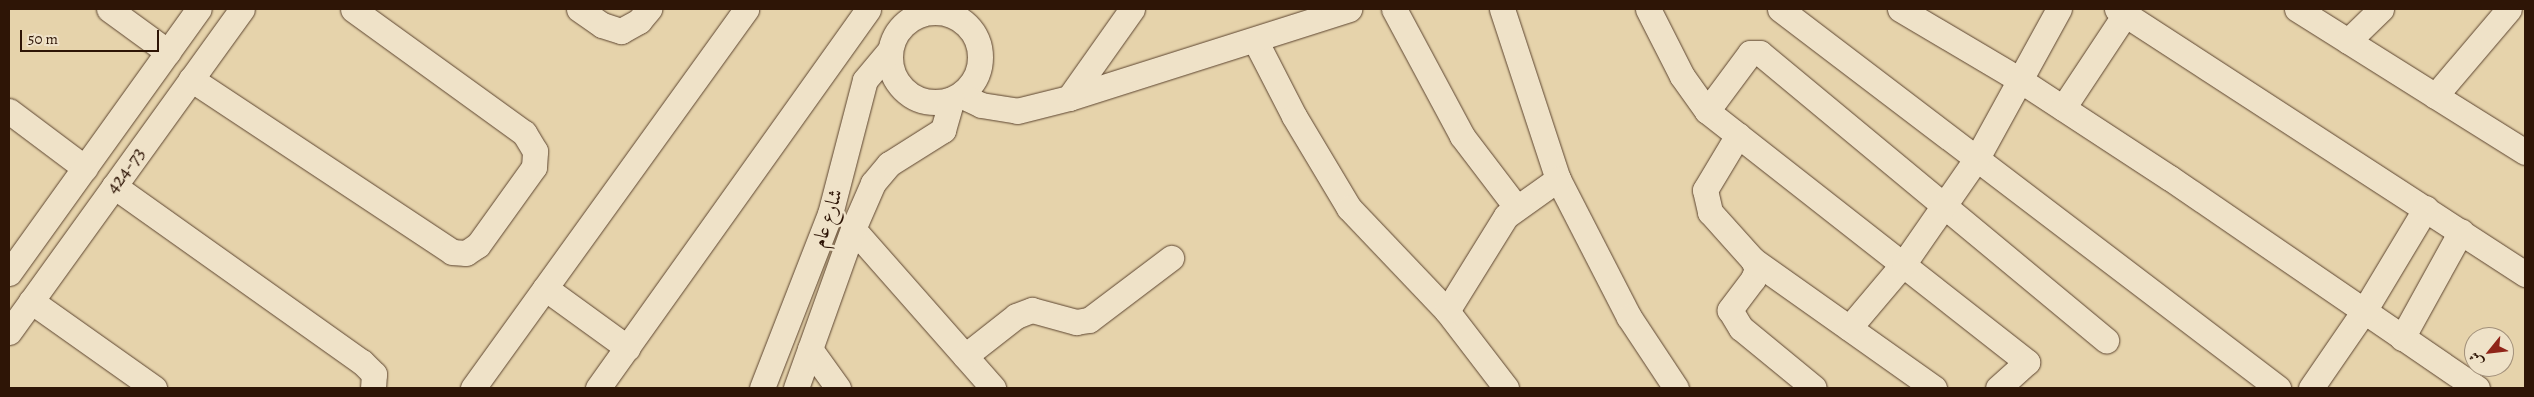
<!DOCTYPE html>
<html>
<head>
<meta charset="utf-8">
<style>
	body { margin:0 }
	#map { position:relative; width:2534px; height:397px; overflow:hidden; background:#e6d3ab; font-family:Alegreya,Amiri,serif }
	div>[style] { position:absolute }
	.roads { filter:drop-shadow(0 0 1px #5c442f) drop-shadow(0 0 1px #5c442f) }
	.minor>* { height:25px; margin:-12.5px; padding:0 12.5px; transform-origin:12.5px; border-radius:12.5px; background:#efe2c8 }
	.minor>.ring { margin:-12.5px; padding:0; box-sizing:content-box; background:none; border:25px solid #efe2c8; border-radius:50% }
	span { translate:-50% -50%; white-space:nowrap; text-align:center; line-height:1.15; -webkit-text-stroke:5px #efe2c8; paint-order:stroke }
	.street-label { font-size:20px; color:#2e1506 }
	.frame { position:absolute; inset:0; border:10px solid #2e1506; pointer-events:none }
	.north { position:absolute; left:2464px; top:327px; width:50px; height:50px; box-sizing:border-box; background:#efe2c8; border:1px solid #a2907a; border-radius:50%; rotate:241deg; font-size:14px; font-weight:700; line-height:20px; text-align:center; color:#2e1506 }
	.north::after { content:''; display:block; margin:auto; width:18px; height:22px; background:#8f2418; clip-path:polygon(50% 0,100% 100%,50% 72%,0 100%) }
	.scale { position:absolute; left:20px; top:30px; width:139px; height:22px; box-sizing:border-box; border:2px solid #2e1506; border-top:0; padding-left:6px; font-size:15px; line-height:18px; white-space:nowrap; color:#2e1506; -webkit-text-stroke:4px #efe2c8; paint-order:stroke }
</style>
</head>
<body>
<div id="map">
	<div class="roads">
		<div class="minor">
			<i style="left:109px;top:9px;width:73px;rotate:36.1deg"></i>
			<i style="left:579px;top:9px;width:28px;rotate:35deg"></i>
			<i style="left:602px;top:25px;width:20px;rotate:18deg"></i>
			<i style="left:621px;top:31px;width:21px;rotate:-29deg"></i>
			<i style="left:639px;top:21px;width:16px;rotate:-50deg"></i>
			<i style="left:1394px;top:9px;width:144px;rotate:61.8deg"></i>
			<i style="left:1462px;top:136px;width:89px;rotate:52.7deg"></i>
			<i style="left:1502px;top:9px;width:179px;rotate:71.8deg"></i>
			<i style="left:1558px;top:179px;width:155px;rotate:62.8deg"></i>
			<i style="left:1629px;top:317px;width:85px;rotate:56.5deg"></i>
			<i style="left:1648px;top:9px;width:75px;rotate:63.1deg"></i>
			<i style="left:1682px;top:76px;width:43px;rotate:54.5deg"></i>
			<i style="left:1707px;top:111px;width:407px;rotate:38.1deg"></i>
			<i style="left:2027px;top:362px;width:39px;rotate:138deg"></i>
			<i style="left:1780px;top:9px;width:626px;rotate:37.27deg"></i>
			<i style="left:1900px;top:9px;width:139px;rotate:30.6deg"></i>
			<i style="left:2020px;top:80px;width:179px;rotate:33.2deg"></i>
			<i style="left:2170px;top:178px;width:372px;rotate:34.4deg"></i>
			<i style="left:2117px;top:9px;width:487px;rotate:33deg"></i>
			<i style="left:2297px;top:9px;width:269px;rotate:32.1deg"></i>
			<i class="ring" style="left:890px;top:12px;width:65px;height:65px"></i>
			<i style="left:1255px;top:40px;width:85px;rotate:62.8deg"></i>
			<i style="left:1294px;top:116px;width:107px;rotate:59.1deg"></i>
			<i style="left:1349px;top:208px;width:142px;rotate:46.4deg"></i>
			<i style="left:1447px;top:311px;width:97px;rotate:52.5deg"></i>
			<i style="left:2348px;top:41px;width:46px;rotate:-44.1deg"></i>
			<i style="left:191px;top:79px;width:313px;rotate:33.5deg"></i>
			<i style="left:452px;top:252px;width:14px;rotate:4deg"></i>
			<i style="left:466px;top:253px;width:14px;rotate:-34deg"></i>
			<i style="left:478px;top:245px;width:96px;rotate:-54.3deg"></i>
			<i style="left:534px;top:167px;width:16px;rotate:-86deg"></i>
			<i style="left:535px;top:151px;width:21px;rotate:-121deg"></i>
			<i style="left:524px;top:133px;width:211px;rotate:-144.1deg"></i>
			<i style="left:960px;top:95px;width:23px;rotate:25deg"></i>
			<i style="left:981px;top:105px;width:36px;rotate:9deg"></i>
			<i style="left:1017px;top:111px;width:54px;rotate:-14deg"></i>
			<i style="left:1069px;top:98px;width:294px;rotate:-17.6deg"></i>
			<i style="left:2435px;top:96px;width:114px;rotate:-49.6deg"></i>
			<i style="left:1069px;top:98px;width:109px;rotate:-54.7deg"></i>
			<i style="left:2063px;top:108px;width:110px;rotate:-56.5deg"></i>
			<i style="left:9px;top:111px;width:95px;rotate:36.9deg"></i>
			<i style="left:1707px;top:111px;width:72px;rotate:-53.4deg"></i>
			<i style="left:1750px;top:53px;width:10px"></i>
			<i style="left:1760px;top:53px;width:450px;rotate:39.7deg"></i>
			<i style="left:1738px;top:135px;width:64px;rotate:121deg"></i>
			<i style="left:1705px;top:190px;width:23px;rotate:77deg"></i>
			<i style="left:1710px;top:212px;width:64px;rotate:48.1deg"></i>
			<i style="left:1753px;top:260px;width:10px;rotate:66deg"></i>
			<i style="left:1757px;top:269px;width:11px;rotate:112deg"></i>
			<i style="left:1753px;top:279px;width:39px;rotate:127deg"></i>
			<i style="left:1730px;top:310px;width:21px;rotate:59deg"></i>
			<i style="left:1741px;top:328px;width:94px;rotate:39.4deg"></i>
			<i style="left:114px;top:186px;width:304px;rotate:35.4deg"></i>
			<i style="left:362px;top:362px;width:17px;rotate:45deg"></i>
			<i style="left:374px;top:374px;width:14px;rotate:94deg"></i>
			<i style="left:853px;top:229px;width:212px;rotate:48.6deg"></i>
			<i style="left:1753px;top:260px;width:222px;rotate:35.3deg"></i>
			<i style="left:9px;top:273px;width:325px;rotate:-54.3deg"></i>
			<i style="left:545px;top:288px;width:102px;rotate:35.9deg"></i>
			<i style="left:31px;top:301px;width:151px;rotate:35.3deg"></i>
			<i style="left:1447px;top:311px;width:112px;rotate:-58.2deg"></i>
			<i style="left:1506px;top:216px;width:64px;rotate:-35.4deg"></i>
			<i style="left:1849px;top:328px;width:85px;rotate:-49.8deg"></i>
			<i style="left:1904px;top:263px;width:128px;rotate:-55.2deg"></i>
			<i style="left:1977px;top:158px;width:170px;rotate:-61.2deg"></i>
			<i style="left:9px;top:332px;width:398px;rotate:-54.2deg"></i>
			<i style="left:2402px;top:338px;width:122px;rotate:-61.1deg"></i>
			<i style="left:810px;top:349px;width:48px;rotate:54.3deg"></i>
			<i style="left:965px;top:356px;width:65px;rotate:-38.1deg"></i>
			<i style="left:1016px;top:316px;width:17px;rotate:-21deg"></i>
			<i style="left:1032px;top:310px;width:46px;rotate:15.3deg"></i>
			<i style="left:1076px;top:322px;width:13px;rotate:-9deg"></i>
			<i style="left:1089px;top:320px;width:103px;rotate:-37.1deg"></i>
			<i style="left:473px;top:388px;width:467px;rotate:-54.2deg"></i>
			<i style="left:598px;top:388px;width:465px;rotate:-54.5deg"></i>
			<i style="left:762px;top:388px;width:187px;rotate:-68.7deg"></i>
			<i style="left:830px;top:214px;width:138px;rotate:-75.4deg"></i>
			<i style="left:865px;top:80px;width:38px;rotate:-50deg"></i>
			<i style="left:796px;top:388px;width:169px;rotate:-70.3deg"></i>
			<i style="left:853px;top:229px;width:50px;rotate:-66.5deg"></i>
			<i style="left:873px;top:183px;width:25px;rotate:-50deg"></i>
			<i style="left:889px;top:164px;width:64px;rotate:-32.2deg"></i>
			<i style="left:943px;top:130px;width:32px;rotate:-74deg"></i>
			<i style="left:2311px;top:388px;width:93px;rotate:-55.5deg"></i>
			<i style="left:2364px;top:311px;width:120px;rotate:-59deg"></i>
		</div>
	</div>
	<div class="street-label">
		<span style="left:125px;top:170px;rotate:-54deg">424-73</span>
		<span style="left:827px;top:218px;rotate:-72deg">شارع عام</span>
	</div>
	<div class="frame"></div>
	<div class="north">ش</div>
	<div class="scale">50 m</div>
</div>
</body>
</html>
